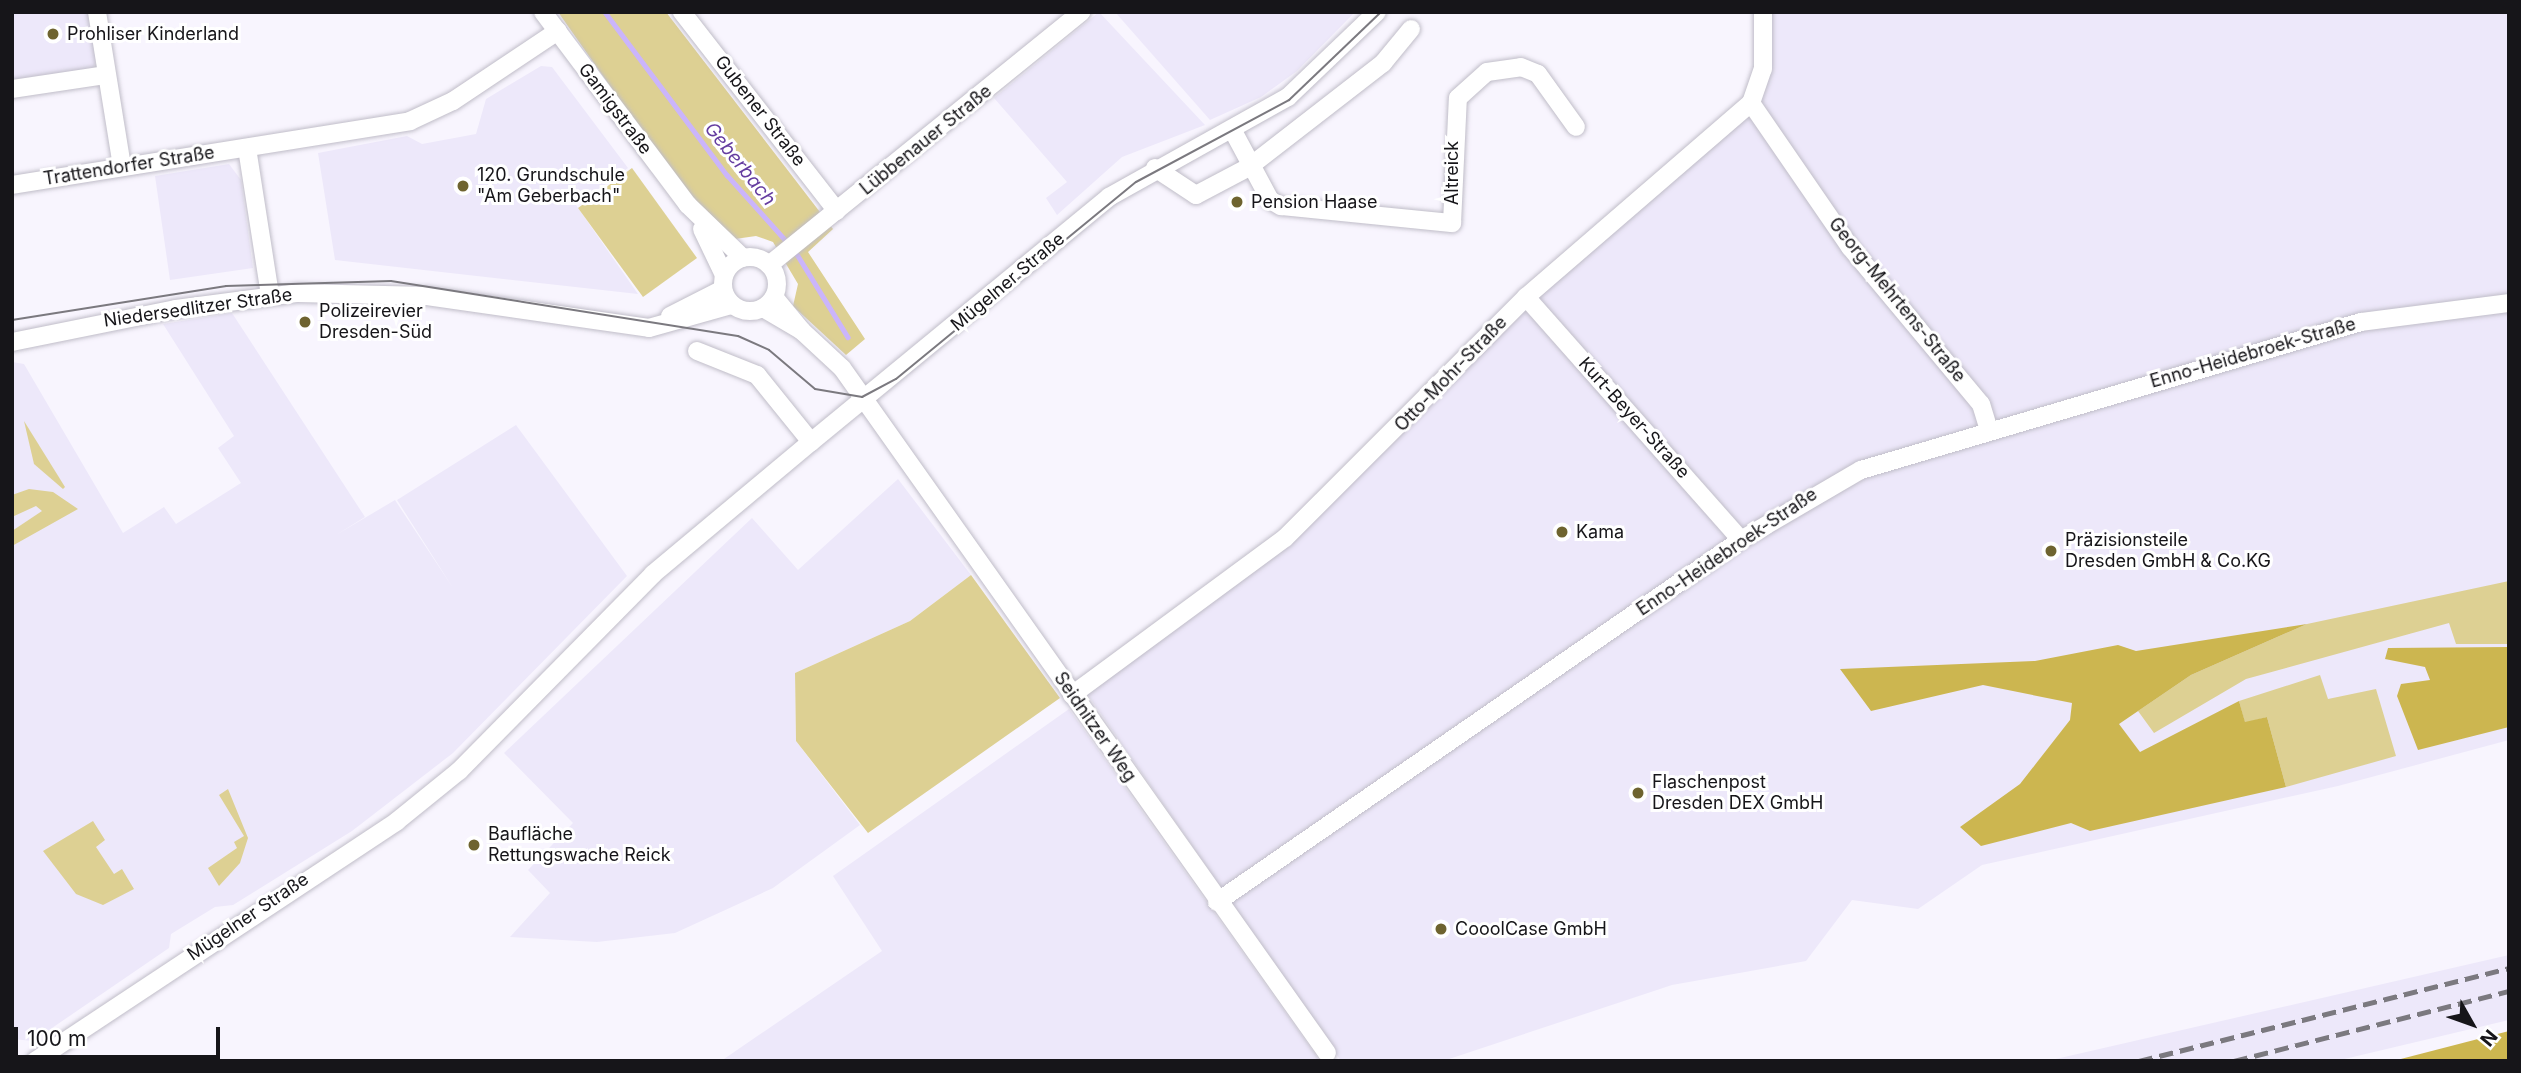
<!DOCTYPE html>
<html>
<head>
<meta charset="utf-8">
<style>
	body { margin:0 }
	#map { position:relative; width:2521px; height:1073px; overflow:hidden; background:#f8f5fe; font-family:Inter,sans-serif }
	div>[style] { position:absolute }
	.built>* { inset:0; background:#ede8fa }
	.green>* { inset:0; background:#ddd093 }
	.forest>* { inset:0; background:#ccb650 }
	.stream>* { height:4.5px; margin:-2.25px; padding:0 2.25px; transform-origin:2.25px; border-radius:2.25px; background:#cbb5fb }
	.roads { filter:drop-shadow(0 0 2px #c0bdc8) drop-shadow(0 0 2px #c0bdc8) }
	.minor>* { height:18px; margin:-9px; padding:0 9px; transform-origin:9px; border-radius:9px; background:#fff }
	.minor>.ring { margin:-9px; padding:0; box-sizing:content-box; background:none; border:18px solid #fff; border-radius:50% }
	.tram>* { height:2px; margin:-1px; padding:0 1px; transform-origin:1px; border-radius:1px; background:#7b797f }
	.rail>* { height:4.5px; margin-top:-2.25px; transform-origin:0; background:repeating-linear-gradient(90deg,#7b797f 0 14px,transparent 0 21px) }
	.dots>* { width:19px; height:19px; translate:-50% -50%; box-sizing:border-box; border:4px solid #fff; border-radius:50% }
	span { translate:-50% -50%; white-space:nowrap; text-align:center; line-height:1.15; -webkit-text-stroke:6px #fff; paint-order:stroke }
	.poi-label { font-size:18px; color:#161519 }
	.left { translate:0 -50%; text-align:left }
	.street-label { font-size:18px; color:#161519 }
	.water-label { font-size:19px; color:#653da0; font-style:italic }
	.frame { position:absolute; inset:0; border:14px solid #161519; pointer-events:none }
	.north { position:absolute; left:2437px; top:989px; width:70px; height:70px; -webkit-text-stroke:5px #fff; paint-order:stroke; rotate:130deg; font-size:19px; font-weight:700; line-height:28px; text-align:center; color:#161519 }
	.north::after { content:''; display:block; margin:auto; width:24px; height:32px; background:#161519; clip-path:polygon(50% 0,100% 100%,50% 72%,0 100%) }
	.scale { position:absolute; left:14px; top:1027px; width:206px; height:32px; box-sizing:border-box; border:4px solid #161519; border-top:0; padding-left:9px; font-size:21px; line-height:24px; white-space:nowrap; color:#161519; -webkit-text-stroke:5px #fff; paint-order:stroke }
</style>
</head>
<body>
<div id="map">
	<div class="built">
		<i style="clip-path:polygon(12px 12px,89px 12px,97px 56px,93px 70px,12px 84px)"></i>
		<i style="clip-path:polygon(1099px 12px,1205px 125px,1122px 157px,1057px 215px,1046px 198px,1067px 182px,994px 98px)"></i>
		<i style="clip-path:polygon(1115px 12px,1355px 12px,1297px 71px,1261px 97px,1210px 120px)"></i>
		<i style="clip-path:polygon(1763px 12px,2509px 12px,2509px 740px,2338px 786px,1982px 865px,1918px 909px,1852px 900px,1806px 961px,1672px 985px,1443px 1061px,1341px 1061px,1081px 685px,1285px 538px,1526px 297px,1751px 103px)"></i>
		<i style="clip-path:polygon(541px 66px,552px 67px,628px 168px,576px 205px,638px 294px,335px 260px,318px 153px,407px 136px,422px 144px,476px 134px,486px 99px)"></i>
		<i style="clip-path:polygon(229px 164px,241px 180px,253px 268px,170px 280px,155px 176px)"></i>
		<i style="clip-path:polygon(232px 313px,365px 517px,336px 535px,395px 500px,453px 588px,397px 500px,516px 425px,627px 576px,453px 753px,352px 831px,233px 905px,215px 907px,171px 934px,169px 948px,33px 1041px,12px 1039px,12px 362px,24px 364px,123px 533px,164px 507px,176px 524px,241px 483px,218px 448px,234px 436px,163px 324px)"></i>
		<i style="clip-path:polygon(898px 479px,971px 575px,910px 621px,795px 673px,796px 741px,860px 825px,773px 888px,675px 933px,597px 942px,510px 937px,550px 893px,528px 870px,573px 823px,504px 753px,752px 518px,798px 570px)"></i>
		<i style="clip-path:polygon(1069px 709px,1320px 1061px,721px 1061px,882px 951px,833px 876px)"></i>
		<i style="clip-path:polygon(2509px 955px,2509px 1020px,2336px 1061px,2047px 1061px)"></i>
	</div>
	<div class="green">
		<i style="clip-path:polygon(558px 12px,666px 12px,833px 229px,808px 252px,865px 339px,846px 355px,793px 306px,798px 284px,773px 242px,756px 236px,728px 240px,686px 194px)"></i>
		<i style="clip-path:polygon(632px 168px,697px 258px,643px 297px,578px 208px)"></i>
		<i style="clip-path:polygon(24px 421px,65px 487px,63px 489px,34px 464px)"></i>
		<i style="clip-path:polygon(29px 489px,53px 492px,78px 509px,12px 546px,12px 531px,42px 511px,36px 506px,12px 517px,12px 495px)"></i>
		<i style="clip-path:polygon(971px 575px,1060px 698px,868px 833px,796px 741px,795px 673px,910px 621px)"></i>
		<i style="clip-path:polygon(2509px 581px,2509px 644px,2456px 644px,2449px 623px,2246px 679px,2154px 733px,2138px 711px,2191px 675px,2307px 624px)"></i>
		<i style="clip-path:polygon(2320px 675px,2328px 699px,2376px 689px,2396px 756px,2286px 787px,2267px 717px,2245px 723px,2239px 701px)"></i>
		<i style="clip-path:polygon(228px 789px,248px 838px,240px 863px,219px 886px,208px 868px,237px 848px,234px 842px,244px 836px,219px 795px)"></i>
		<i style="clip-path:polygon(93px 821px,105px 840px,96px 847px,114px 874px,122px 869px,134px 889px,103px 905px,76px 894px,43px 851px)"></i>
	</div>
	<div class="forest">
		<i style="clip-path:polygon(2307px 624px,2191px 675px,2119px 724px,2140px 752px,2239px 701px,2245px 722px,2267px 717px,2286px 787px,2090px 831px,2071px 823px,1981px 846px,1960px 827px,2020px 784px,2070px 720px,2072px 703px,1983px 685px,1871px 711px,1840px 669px,2035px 661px,2118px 645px,2136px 651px)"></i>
		<i style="clip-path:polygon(2509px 647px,2509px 727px,2418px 750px,2397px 696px,2401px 684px,2430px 680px,2425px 667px,2385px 659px,2388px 648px)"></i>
		<i style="clip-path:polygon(2509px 1031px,2509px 1061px,2393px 1061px)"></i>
	</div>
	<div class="stream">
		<i style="left:605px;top:12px;width:204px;rotate:53.2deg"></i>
		<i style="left:727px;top:175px;width:93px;rotate:48.1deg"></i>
		<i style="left:795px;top:251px;width:101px;rotate:58.4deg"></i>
	</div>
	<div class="roads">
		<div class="minor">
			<i style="left:97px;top:12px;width:156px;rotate:80.8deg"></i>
			<i style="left:543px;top:12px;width:241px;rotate:53.1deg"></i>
			<i style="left:688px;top:205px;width:76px;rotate:43.9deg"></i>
			<i style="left:682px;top:12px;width:252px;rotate:52.1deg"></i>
			<i style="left:12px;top:89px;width:95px;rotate:-8.5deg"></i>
			<i style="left:1751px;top:103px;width:175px;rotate:55.5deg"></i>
			<i style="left:1850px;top:247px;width:204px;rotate:50.2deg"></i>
			<i style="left:1981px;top:404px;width:27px;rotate:73deg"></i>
			<i style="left:1233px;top:131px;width:78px;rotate:61.8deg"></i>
			<i style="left:1270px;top:200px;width:13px;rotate:29deg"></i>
			<i style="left:1281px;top:206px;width:172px;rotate:5.7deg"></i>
			<i style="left:1452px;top:223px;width:125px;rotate:-87.3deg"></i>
			<i style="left:1458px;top:98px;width:39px;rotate:-42deg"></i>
			<i style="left:1487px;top:72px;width:34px;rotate:-8deg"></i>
			<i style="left:1521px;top:67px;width:18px;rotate:22deg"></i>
			<i style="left:1538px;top:74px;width:65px;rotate:54.4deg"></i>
			<i style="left:247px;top:148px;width:149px;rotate:81.1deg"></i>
			<i style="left:1155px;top:168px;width:49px;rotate:33.4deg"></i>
			<i style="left:1196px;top:195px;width:60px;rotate:-27.8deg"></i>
			<i style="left:1249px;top:167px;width:170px;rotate:-37.8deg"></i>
			<i style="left:1383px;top:63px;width:44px;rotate:-50.5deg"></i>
			<i style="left:12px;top:185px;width:403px;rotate:-9.1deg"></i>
			<i style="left:410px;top:121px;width:47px;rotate:-24.9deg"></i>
			<i style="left:453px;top:101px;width:126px;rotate:-33.7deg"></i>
			<i style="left:702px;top:229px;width:51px;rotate:64.4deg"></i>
			<i class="ring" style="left:723px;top:257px;width:36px;height:36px"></i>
			<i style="left:769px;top:265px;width:402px;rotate:-39deg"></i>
			<i style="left:774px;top:297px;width:44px;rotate:50.5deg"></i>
			<i style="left:1526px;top:297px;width:324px;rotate:48.5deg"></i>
			<i style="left:763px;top:308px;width:45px;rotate:30.5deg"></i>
			<i style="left:802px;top:331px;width:54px;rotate:42.8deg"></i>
			<i style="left:842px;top:368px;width:839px;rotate:54.7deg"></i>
			<i style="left:670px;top:316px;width:59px;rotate:-27deg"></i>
			<i style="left:12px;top:342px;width:167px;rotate:-11.4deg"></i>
			<i style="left:176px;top:309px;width:123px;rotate:-7.5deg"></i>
			<i style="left:298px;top:293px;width:129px;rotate:1.3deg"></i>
			<i style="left:427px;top:296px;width:224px;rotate:8.2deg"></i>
			<i style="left:649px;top:328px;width:85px;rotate:-15.7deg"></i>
			<i style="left:697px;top:351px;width:65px;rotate:21.8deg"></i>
			<i style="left:757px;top:375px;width:86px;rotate:51.1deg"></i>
			<i style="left:1072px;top:695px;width:265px;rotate:-36.4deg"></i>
			<i style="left:1285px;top:538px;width:341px;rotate:-45deg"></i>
			<i style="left:1526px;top:297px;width:297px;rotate:-40.8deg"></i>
			<i style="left:1751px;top:103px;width:36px;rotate:-71deg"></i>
			<i style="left:1763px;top:69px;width:57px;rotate:-90deg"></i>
			<i style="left:1217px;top:902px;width:637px;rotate:-34.64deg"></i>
			<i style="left:1741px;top:540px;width:139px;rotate:-30.3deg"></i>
			<i style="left:1861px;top:470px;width:521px;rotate:-16.49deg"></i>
			<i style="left:2361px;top:322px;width:149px;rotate:-7.3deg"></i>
			<i style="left:35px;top:1061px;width:434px;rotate:-33.5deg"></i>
			<i style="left:397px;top:821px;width:80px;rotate:-38.9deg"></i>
			<i style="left:459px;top:771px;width:276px;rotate:-45.4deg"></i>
			<i style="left:653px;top:574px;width:206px;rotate:-39.9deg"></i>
			<i style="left:811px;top:442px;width:386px;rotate:-39.4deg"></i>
			<i style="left:1109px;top:197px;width:205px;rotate:-29.2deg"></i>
			<i style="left:1288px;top:97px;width:123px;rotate:-43.7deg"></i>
		</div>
	</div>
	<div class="tram">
		<i style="left:12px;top:320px;width:217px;rotate:-9deg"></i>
		<i style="left:226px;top:286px;width:165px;rotate:-1.7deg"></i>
		<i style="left:391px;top:281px;width:351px;rotate:9deg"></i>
		<i style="left:738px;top:336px;width:34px;rotate:24deg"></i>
		<i style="left:769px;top:350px;width:60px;rotate:40.3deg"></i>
		<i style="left:815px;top:389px;width:48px;rotate:9.7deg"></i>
		<i style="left:862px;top:397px;width:38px;rotate:-28deg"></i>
		<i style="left:896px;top:379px;width:310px;rotate:-39.4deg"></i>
		<i style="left:1136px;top:182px;width:174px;rotate:-28.2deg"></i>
		<i style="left:1289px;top:100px;width:127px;rotate:-43.7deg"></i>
	</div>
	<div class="rail">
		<i style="left:2139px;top:1061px;width:382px;rotate:-14.1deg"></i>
		<i style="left:2234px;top:1061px;width:284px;rotate:-14.3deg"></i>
	</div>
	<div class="dots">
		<i style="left:53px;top:34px;background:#6e632f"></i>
		<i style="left:463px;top:186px;background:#6e632f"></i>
		<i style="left:1237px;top:202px;background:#6e632f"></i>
		<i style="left:305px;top:322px;background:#6e632f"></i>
		<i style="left:1562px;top:532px;background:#6e632f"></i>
		<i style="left:2051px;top:551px;background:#6e632f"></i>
		<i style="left:1638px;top:793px;background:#6e632f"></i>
		<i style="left:474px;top:845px;background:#6e632f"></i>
		<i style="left:1441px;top:929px;background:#6e632f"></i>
	</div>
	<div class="poi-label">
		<span class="left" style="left:67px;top:34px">Prohliser Kinderland</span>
		<span class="left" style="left:477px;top:186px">120. Grundschule<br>"Am Geberbach"</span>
		<span class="left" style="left:1251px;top:202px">Pension Haase</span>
		<span class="left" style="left:319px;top:322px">Polizeirevier<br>Dresden-Süd</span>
		<span class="left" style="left:1576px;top:532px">Kama</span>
		<span class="left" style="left:2065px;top:551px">Präzisionsteile<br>Dresden GmbH &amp; Co.KG</span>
		<span class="left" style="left:1652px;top:793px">Flaschenpost<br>Dresden DEX GmbH</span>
		<span class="left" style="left:488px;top:845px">Baufläche<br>Rettungswache Reick</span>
		<span class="left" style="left:1455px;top:929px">CooolCase GmbH</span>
	</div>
	<div class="street-label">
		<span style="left:615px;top:109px;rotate:53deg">Gamigstraße</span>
		<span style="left:760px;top:111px;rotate:52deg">Gubener Straße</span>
		<span style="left:926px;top:140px;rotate:-39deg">Lübbenauer Straße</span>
		<span style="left:129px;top:166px;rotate:-9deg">Trattendorfer Straße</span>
		<span style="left:1452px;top:173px;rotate:-90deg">Altreick</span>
		<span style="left:1008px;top:282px;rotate:-40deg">Mügelner Straße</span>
		<span style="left:1897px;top:300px;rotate:51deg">Georg-Mehrtens-Straße</span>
		<span style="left:198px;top:308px;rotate:-8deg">Niedersedlitzer Straße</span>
		<span style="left:2253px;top:353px;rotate:-16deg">Enno-Heidebroek-Straße</span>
		<span style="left:1451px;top:374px;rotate:-46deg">Otto-Mohr-Straße</span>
		<span style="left:1634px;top:418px;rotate:48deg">Kurt-Beyer-Straße</span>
		<span style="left:1727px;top:552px;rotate:-34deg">Enno-Heidebroek-Straße</span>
		<span style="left:1095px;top:727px;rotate:55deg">Seidnitzer Weg</span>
		<span style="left:248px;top:917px;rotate:-34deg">Mügelner Straße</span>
	</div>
	<div class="water-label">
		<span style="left:740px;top:164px;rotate:51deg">Geberbach</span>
	</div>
	<div class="frame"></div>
	<div class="north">N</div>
	<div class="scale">100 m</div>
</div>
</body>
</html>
